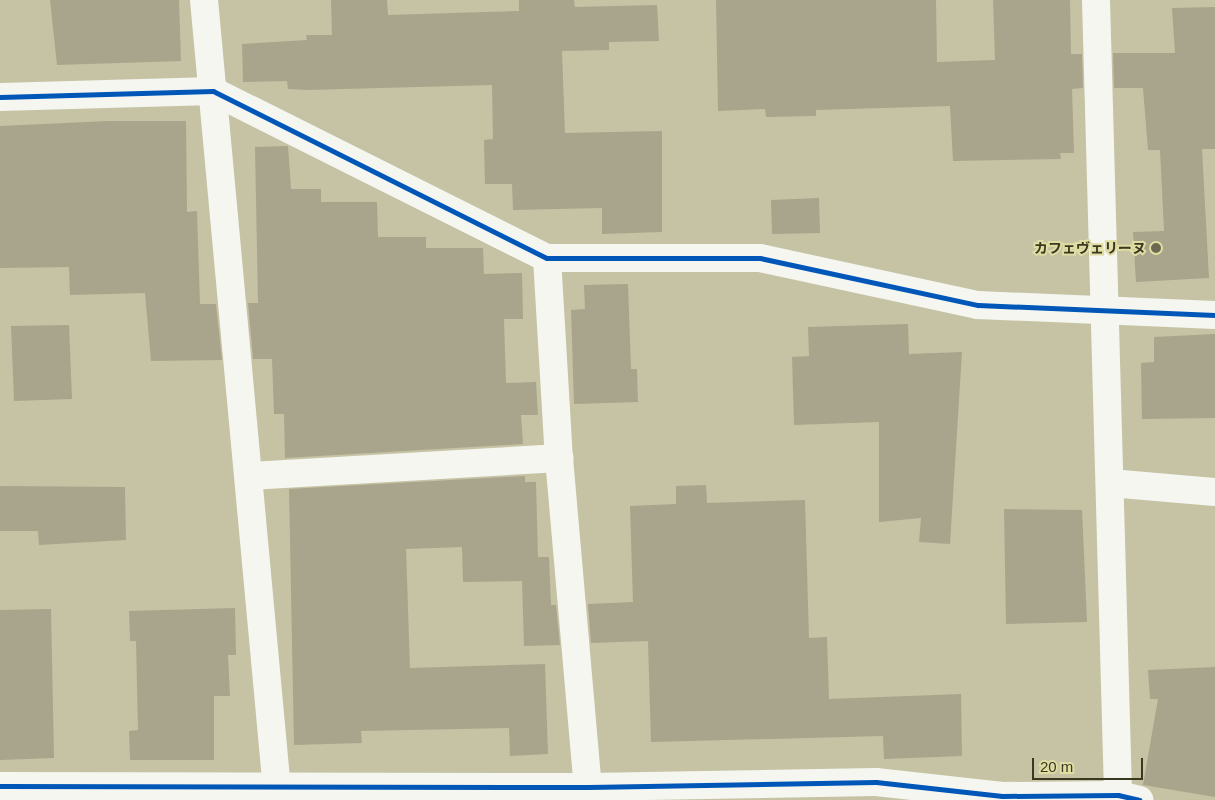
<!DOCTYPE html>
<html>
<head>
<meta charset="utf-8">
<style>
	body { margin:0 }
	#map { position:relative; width:1215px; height:800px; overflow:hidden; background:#c5c3a4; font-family:Arial,"Noto Sans JP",sans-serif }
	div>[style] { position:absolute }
	.building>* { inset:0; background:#a9a48c }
	.street>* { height:28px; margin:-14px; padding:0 14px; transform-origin:14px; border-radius:14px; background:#f6f6f1 }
	.secondary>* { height:28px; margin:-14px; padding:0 14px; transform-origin:14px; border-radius:14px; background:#f6f6f1 }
	.cycleway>* { height:5px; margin:-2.5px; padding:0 2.5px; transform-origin:2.5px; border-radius:2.5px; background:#0057b8 }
	.dots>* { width:14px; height:14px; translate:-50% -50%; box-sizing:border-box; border:2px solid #e0dda3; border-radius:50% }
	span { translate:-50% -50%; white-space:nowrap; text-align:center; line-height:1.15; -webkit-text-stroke:4px #e0dda3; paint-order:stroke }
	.poi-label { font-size:14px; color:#3a3821; font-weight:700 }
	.right { translate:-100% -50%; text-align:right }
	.scale { position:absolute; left:1032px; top:758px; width:111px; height:22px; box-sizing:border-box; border:2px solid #3a3821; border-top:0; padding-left:6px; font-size:15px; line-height:18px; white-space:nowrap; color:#3a3821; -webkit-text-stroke:4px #e0dda3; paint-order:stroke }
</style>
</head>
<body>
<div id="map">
	<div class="building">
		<i style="clip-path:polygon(50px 0,179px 0,181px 61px,57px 65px)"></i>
		<i style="clip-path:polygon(331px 0,387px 0,388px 15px,519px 11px,519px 0,574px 0,575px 7px,657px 5px,659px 41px,609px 42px,609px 50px,562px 51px,565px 133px,662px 131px,662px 232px,602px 234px,602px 208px,513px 210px,512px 184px,485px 184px,484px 140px,493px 139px,492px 85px,307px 90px,288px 89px,287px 81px,243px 82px,242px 44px,307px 40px,306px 35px,332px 35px)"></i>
		<i style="clip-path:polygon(716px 0,936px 0,937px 62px,995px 60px,993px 0,1070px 0,1071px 54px,1082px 54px,1083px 88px,1072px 89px,1074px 153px,1060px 153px,1061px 159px,953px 161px,950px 106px,816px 110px,816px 116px,766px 117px,765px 109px,718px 111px)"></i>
		<i style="clip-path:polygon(1215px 7px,1215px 149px,1202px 149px,1209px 278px,1136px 282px,1133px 232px,1164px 231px,1160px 150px,1148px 150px,1143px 88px,1114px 88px,1113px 53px,1175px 53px,1172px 8px)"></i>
		<i style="clip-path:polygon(109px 121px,186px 121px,187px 212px,197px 211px,200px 304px,216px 304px,222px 360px,151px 361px,145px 293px,70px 295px,69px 267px,0 268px,0 126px)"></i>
		<i style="clip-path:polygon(288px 146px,291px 189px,321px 189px,321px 202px,377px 202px,378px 237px,426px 237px,426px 248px,483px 248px,484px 274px,522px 273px,523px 319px,504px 319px,506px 383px,536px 382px,538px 415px,521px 415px,523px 444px,285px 458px,284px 414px,274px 414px,272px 359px,253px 359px,248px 303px,258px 303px,255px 147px)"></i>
		<i style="clip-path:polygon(819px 198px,820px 233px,772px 234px,771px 200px)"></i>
		<i style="clip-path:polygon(628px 284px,631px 369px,637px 369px,638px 402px,574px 404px,571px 310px,585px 309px,584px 285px)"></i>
		<i style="clip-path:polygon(908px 324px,909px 354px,962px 352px,950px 544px,919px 542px,921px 518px,879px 522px,879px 422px,794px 425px,792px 357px,809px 356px,808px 327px)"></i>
		<i style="clip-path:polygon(69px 325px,72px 399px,14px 401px,11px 326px)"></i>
		<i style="clip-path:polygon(1215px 334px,1215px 418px,1142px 419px,1141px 363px,1154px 362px,1154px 337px)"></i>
		<i style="clip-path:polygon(525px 476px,525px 482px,536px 482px,538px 557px,549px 557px,551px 605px,556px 605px,560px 645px,524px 646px,522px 581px,463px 582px,462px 547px,406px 549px,410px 668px,545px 664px,548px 754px,510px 756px,509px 728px,361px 731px,362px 743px,294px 745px,289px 489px)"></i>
		<i style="clip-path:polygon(706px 485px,707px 503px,805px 500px,809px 638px,827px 637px,829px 699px,961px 694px,962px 756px,884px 759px,883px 736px,651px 742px,648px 641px,591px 643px,588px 604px,633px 602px,630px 506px,676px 504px,676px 486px)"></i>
		<i style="clip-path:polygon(0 486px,125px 487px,126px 540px,39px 545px,38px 531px,0 531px)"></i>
		<i style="clip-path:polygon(1004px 509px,1082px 510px,1087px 622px,1006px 624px)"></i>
		<i style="clip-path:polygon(235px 608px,236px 655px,228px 655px,230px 696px,214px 696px,214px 760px,130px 760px,129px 731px,138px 730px,136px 641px,130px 641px,129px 611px)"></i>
		<i style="clip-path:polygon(51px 609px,54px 758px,0 760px,0 610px)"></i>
		<i style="clip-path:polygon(1215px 667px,1215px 797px,1143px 785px,1158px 699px,1150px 699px,1148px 670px)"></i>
	</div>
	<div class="street">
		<i style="left:204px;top:0;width:803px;rotate:84.72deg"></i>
		<i style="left:1096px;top:0;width:795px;rotate:88.41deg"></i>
		<i style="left:547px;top:258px;width:200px;rotate:86.6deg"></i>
		<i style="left:559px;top:458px;width:343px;rotate:85deg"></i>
		<i style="left:249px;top:476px;width:311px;rotate:-3.3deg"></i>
		<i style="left:1110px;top:483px;width:105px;rotate:4.9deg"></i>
		<i style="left:0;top:786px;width:588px;rotate:0.1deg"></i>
		<i style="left:588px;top:787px;width:288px;rotate:-1deg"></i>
		<i style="left:876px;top:782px;width:127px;rotate:6.3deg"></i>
		<i style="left:1002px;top:796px;width:116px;rotate:-0.5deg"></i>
		<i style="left:1118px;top:795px;width:22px;rotate:13deg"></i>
	</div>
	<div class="secondary">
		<i style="left:0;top:97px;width:213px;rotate:-1.6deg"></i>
		<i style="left:213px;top:91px;width:373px;rotate:26.6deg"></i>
		<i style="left:547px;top:258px;width:213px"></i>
		<i style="left:760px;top:258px;width:223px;rotate:12.2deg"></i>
		<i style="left:978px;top:305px;width:237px;rotate:2.4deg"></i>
	</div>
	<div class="cycleway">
		<i style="left:0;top:97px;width:213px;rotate:-1.6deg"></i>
		<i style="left:213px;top:91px;width:373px;rotate:26.6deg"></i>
		<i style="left:547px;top:258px;width:213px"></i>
		<i style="left:760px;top:258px;width:223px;rotate:12.2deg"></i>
		<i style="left:978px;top:305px;width:237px;rotate:2.4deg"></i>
		<i style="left:0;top:786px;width:588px;rotate:0.1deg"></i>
		<i style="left:588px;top:787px;width:288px;rotate:-1deg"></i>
		<i style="left:876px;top:782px;width:127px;rotate:6.3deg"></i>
		<i style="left:1002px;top:796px;width:116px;rotate:-0.5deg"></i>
		<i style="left:1118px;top:795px;width:22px;rotate:13deg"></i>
	</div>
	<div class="dots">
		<i style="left:1156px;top:248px;background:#6b694f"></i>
	</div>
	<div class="poi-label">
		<span class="right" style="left:1146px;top:248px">カフェヴェリーヌ</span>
	</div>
	<div class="scale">20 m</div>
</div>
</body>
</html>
